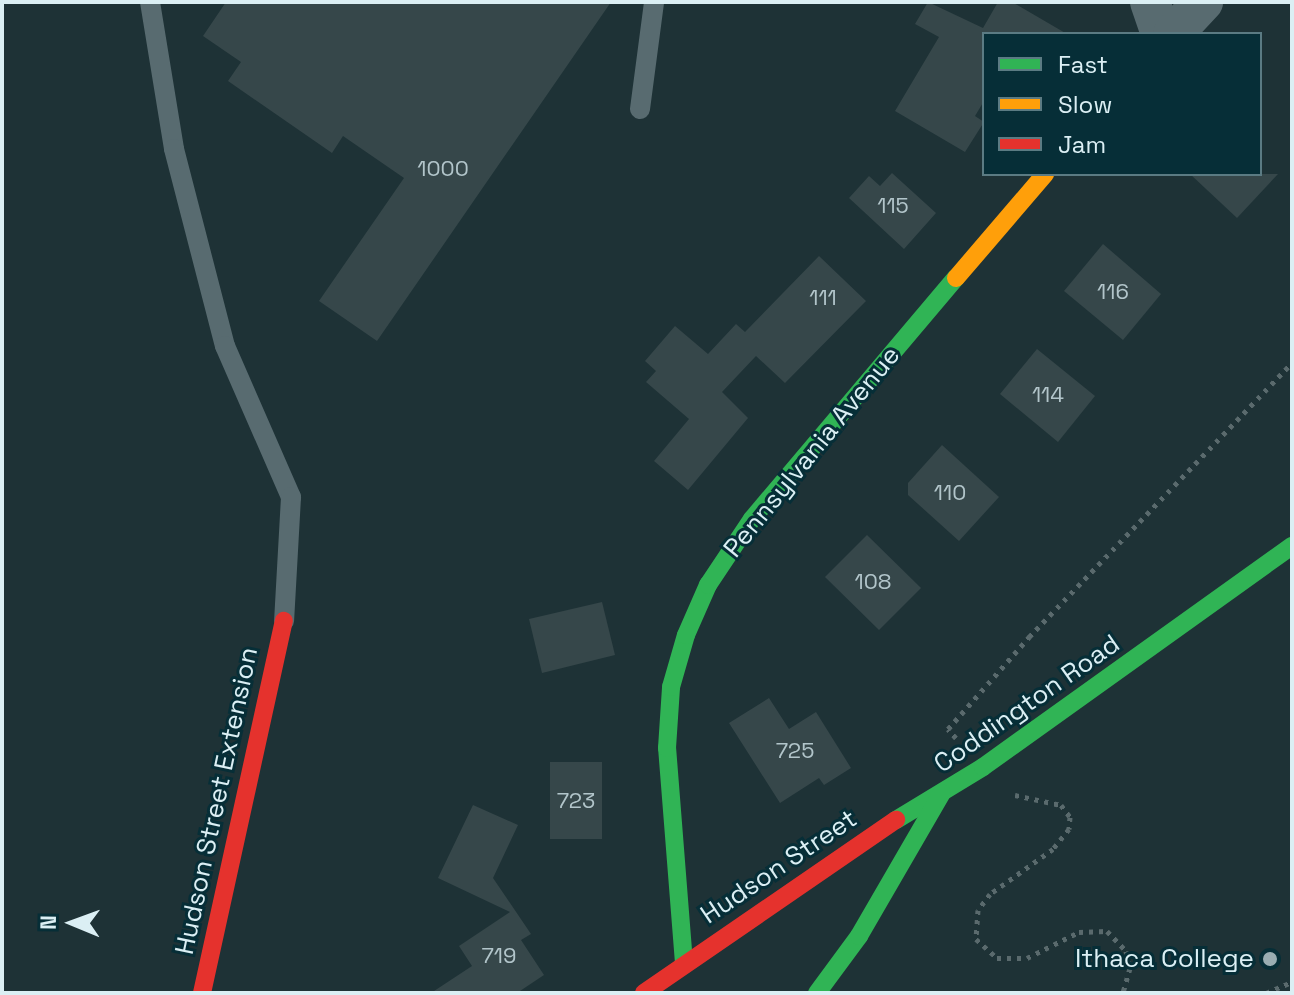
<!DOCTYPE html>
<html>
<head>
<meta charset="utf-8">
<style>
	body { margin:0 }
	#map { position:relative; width:1294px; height:995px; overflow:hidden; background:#1e3236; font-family:"Space Grotesk",sans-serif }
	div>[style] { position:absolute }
	.building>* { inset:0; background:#36474a }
	.path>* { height:5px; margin-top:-2.5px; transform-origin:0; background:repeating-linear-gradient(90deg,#5a6a6d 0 4px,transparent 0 10px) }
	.lane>* { height:20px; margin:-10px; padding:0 10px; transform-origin:10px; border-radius:10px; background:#586b70 }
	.street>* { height:40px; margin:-20px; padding:0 20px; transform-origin:20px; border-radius:20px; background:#586b70 }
	.fast>* { height:18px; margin:-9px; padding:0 9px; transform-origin:9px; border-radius:9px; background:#30b455 }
	.slow>* { height:18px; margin:-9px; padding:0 9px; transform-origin:9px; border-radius:9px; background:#ff9f0a }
	.jam>* { height:18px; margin:-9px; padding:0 9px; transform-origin:9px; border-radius:9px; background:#e5322d }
	.dots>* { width:22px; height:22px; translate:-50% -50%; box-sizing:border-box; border:4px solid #062e37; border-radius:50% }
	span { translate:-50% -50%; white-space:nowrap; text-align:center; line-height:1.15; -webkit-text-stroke:6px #062e37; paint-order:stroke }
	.number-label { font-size:22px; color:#b2c5ca }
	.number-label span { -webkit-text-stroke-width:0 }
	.street-label { font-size:26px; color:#dbeff4 }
	.poi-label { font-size:26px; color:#dbeff4 }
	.right { translate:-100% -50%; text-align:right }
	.frame { position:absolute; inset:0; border:4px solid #dbeff4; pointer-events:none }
	.legend { position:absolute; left:982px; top:32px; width:280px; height:144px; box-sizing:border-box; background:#062e37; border:2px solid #5b7b83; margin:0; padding:10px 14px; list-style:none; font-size:24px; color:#dbeff4 }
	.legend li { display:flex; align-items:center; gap:16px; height:40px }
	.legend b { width:40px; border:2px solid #5b7b83 }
	.north { position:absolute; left:32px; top:883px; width:80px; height:80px; -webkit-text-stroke:6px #062e37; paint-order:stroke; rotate:271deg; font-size:22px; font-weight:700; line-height:32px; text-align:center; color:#dbeff4 }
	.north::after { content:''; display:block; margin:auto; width:28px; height:36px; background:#dbeff4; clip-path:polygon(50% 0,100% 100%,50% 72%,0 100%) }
</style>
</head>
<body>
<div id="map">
	<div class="building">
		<i style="clip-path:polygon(226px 2px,611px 2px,377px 341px,319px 301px,404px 178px,343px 136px,332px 153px,228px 81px,241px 62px,203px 36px)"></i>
		<i style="clip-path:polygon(928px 2px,983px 28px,998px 2px,1012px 2px,1067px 34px,984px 34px,984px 101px,975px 116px,984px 122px,965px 152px,895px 111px,939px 37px,915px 24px)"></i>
		<i style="clip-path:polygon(892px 173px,936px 213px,904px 249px,849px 198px,869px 176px,880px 186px)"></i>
		<i style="clip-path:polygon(1190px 174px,1278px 174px,1237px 218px)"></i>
		<i style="clip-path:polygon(1103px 244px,1161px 294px,1123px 340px,1064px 291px)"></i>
		<i style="clip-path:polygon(819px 256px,866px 301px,785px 383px,756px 356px,722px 392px,748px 418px,688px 490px,654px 461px,689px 419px,646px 382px,656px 371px,645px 361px,675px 326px,708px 354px,736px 324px,745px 332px)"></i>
		<i style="clip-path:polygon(1037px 349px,1095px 396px,1058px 442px,1000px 394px)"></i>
		<i style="clip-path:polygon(942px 445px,999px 497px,959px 541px,908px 495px,908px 483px)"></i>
		<i style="clip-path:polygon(867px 535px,921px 588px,879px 630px,825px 577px)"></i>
		<i style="clip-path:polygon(602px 602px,615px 655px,542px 673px,529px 619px)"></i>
		<i style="clip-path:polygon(769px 698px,789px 729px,816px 712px,851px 768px,824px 785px,819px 778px,780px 803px,729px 723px)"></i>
		<i style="clip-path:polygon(550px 762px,602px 762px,602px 839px,550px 839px)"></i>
		<i style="clip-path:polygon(473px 805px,518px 825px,493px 878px,531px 934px,521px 940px,544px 975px,517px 993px,431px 993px,472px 966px,459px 946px,510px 912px,438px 878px)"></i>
	</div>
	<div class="path">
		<i style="left:956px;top:738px;width:12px;rotate:-132deg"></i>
		<i style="left:948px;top:729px;width:123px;rotate:-48.6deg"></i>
		<i style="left:1029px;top:637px;width:380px;rotate:-46.2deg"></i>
		<i style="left:1015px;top:795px;width:47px;rotate:12.3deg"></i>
		<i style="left:1061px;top:805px;width:15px;rotate:53deg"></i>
		<i style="left:1070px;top:817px;width:12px;rotate:95deg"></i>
		<i style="left:1069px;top:829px;width:26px;rotate:129deg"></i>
		<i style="left:1053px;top:849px;width:77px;rotate:144.5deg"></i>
		<i style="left:990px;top:894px;width:20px;rotate:127deg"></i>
		<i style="left:978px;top:910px;width:29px;rotate:94deg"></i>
		<i style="left:976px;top:939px;width:28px;rotate:42deg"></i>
		<i style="left:997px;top:958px;width:30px"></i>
		<i style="left:1027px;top:958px;width:58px;rotate:-26.6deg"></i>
		<i style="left:1079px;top:932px;width:28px;rotate:-2deg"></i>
		<i style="left:1107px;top:931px;width:28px;rotate:46deg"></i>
		<i style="left:1126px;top:951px;width:17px;rotate:77deg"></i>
		<i style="left:1130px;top:968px;width:26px;rotate:106deg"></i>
		<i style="left:1266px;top:993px;width:28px;rotate:-23deg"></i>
	</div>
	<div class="lane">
		<i style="left:150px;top:2px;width:149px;rotate:80.7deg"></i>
		<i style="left:174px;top:149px;width:203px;rotate:75.5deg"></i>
		<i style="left:225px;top:346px;width:165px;rotate:66.4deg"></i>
		<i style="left:291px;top:497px;width:124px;rotate:93.2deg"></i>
		<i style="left:640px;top:109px;width:108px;rotate:-82.5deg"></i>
	</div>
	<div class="street">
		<i style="left:1150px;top:2px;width:34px;rotate:71deg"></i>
		<i style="left:1173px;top:34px;width:44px;rotate:-46.8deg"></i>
	</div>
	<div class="fast">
		<i style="left:896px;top:820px;width:102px;rotate:-31.3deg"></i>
		<i style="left:983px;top:767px;width:380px;rotate:-35.6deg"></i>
		<i style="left:684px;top:963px;width:216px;rotate:-94.5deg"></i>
		<i style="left:667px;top:748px;width:61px;rotate:-86.2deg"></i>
		<i style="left:671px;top:687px;width:54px;rotate:-73.9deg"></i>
		<i style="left:686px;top:635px;width:55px;rotate:-66.3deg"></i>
		<i style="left:708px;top:585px;width:79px;rotate:-56.3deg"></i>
		<i style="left:752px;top:519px;width:316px;rotate:-49.8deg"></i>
		<i style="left:817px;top:993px;width:71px;rotate:-53.6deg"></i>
		<i style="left:859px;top:936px;width:165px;rotate:-59.9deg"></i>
	</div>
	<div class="slow">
		<i style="left:956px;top:278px;width:137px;rotate:-49.4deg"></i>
	</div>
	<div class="jam">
		<i style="left:202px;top:993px;width:381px;rotate:-77.6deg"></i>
		<i style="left:644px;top:993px;width:306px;rotate:-34.5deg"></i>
	</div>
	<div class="dots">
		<i style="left:1270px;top:959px;background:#99adb2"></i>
	</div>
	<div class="number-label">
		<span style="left:443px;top:169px">1000</span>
		<span style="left:893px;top:206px">115</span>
		<span style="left:1113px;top:292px">116</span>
		<span style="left:823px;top:298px">111</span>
		<span style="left:1048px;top:395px">114</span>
		<span style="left:950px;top:493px">110</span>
		<span style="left:873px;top:582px">108</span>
		<span style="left:795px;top:751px">725</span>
		<span style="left:576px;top:801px">723</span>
		<span style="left:499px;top:956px">719</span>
	</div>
	<div class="street-label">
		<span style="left:812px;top:452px;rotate:-51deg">Pennsylvania Avenue</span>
		<span style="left:1027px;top:704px;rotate:-35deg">Coddington Road</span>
		<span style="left:217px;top:801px;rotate:-78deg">Hudson Street Extension</span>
		<span style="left:779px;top:867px;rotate:-34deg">Hudson Street</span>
	</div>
	<div class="poi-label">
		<span class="right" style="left:1254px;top:959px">Ithaca College</span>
	</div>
	<div class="frame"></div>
	<ul class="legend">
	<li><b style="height:10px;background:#30b455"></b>Fast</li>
	<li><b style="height:10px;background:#ff9f0a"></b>Slow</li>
	<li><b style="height:10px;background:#e5322d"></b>Jam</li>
	</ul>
	<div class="north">N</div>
</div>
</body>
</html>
